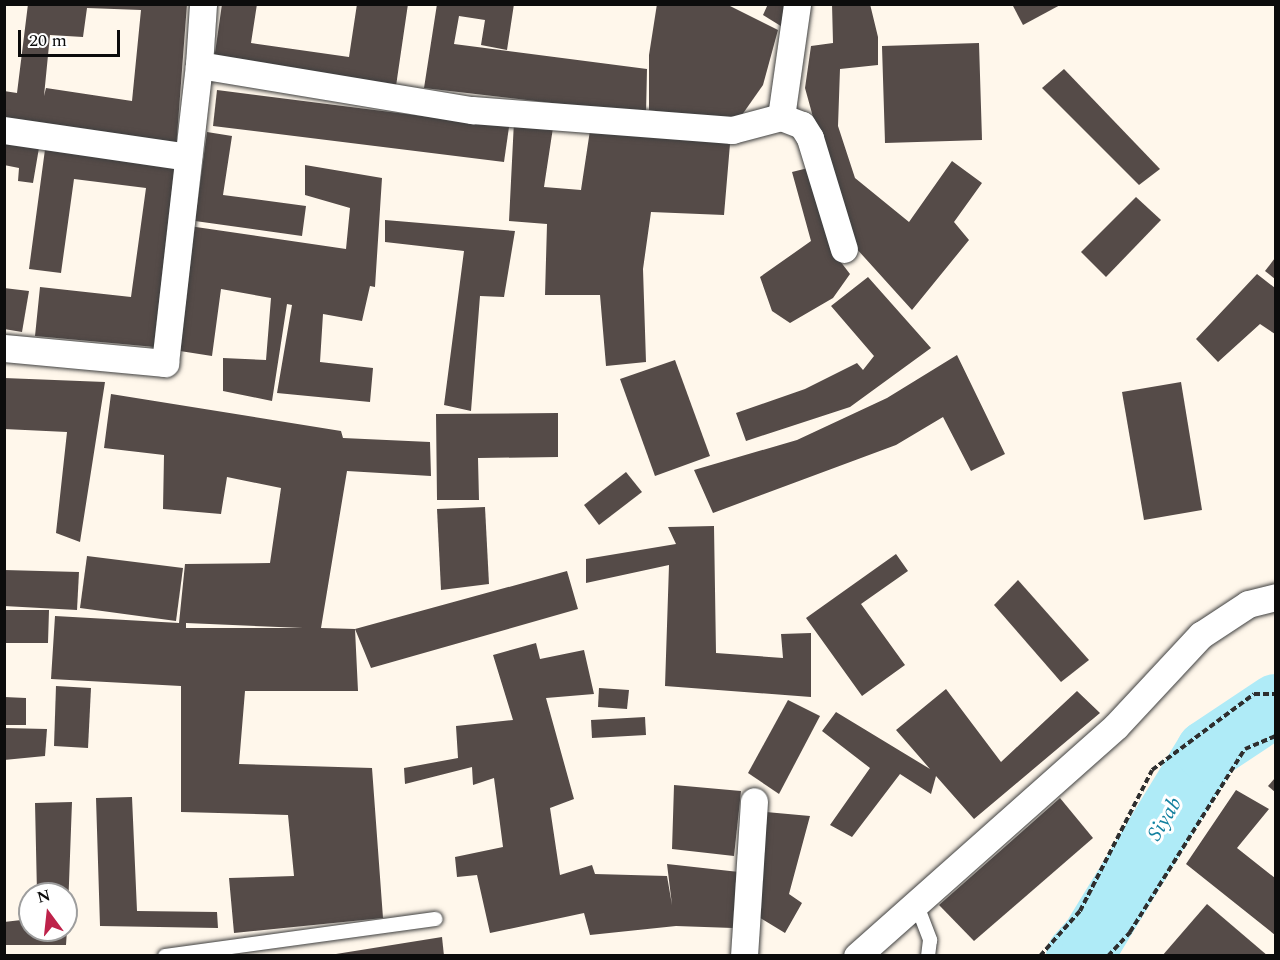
<!DOCTYPE html>
<html>
<head>
<meta charset="utf-8">
<style>
	body { margin:0 }
	#map { position:relative; width:1280px; height:960px; overflow:hidden; background:#fff7eb; font-family:Spectral,serif }
	div>[style] { position:absolute }
	.river>* { height:62px; margin:-31px; padding:0 31px; transform-origin:31px; border-radius:31px; background:#afebf7 }
	.building>* { inset:0; background:#554b48 }
	.path>* { height:4px; margin-top:-2px; transform-origin:0; background:repeating-linear-gradient(90deg,#2e2e2e 0 6px,transparent 0 9px) }
	.roads { filter:drop-shadow(0 0 2px #3f3f3f) drop-shadow(0 0 2px #3f3f3f) }
	.service>* { height:14px; margin:-7px; padding:0 7px; transform-origin:7px; border-radius:7px; background:#fff }
	.minor>* { height:27px; margin:-13.5px; padding:0 13.5px; transform-origin:13.5px; border-radius:13.5px; background:#fff }
	span { translate:-50% -50%; white-space:nowrap; text-align:center; line-height:1.15; -webkit-text-stroke:6px #fff; paint-order:stroke }
	.water-label { font-size:21px; color:#14809f; font-style:italic }
	.frame { position:absolute; inset:0; border:6px solid #0c0c0c; pointer-events:none }
	.north { position:absolute; left:18px; top:882px; width:60px; height:60px; box-sizing:border-box; background:#fff; border:2px solid #9e9e9e; border-radius:50%; rotate:345deg; font-size:16px; font-weight:700; line-height:24px; text-align:center; color:#0c0c0c }
	.north::after { content:''; display:block; margin:auto; width:21px; height:27px; background:#be224a; clip-path:polygon(50% 0,100% 100%,50% 72%,0 100%) }
	.scale { position:absolute; left:18px; top:30px; width:102px; height:27px; box-sizing:border-box; border:3px solid #0c0c0c; border-top:0; padding-left:8px; font-size:18px; line-height:21px; white-space:nowrap; color:#0c0c0c; -webkit-text-stroke:4px #fff; paint-order:stroke }
</style>
</head>
<body>
<div id="map">
	<div class="river">
		<i style="left:1077px;top:956px;width:24px;rotate:-48deg"></i>
		<i style="left:1093px;top:938px;width:219px;rotate:-58.6deg"></i>
		<i style="left:1207px;top:751px;width:83px;rotate:-33.7deg"></i>
	</div>
	<div class="building">
		<i style="clip-path:polygon(evenodd,28px 4px,187px 4px,176px 149px,4px 124px,4px 91px,17px 93px,28px 4px,87px 8px,141px 10px,132px 101px,46px 88px,44px 96px,50px 35px,83px 37px,87px 8px)"></i>
		<i style="clip-path:polygon(222px 4px,257px 4px,251px 43px,349px 57px,357px 4px,408px 4px,396px 86px,214px 60px)"></i>
		<i style="clip-path:polygon(437px 4px,514px 4px,507px 50px,481px 45px,485px 20px,459px 16px,454px 44px,647px 69px,646px 114px,424px 88px)"></i>
		<i style="clip-path:polygon(657px 4px,726px 4px,778px 30px,763px 85px,737px 122px,649px 110px,649px 55px)"></i>
		<i style="clip-path:polygon(768px 4px,789px 4px,784px 28px,763px 15px)"></i>
		<i style="clip-path:polygon(832px 4px,870px 4px,878px 37px,878px 65px,840px 69px,838px 126px,855px 178px,909px 222px,952px 161px,982px 183px,954px 222px,969px 240px,912px 310px,846px 237px,805px 88px,811px 46px,833px 43px)"></i>
		<i style="clip-path:polygon(1012px 4px,1062px 4px,1023px 25px)"></i>
		<i style="clip-path:polygon(979px 43px,982px 140px,885px 143px,882px 46px)"></i>
		<i style="clip-path:polygon(1064px 69px,1160px 169px,1139px 185px,1042px 88px)"></i>
		<i style="clip-path:polygon(217px 90px,509px 127px,504px 162px,213px 126px)"></i>
		<i style="clip-path:polygon(592px 117px,660px 135px,730px 144px,724px 215px,651px 212px,643px 269px,646px 362px,606px 366px,600px 295px,545px 295px,547px 224px,509px 221px,514px 121px,554px 121px,544px 187px,581px 190px)"></i>
		<i style="clip-path:polygon(207px 132px,232px 136px,223px 195px,306px 206px,302px 236px,195px 221px)"></i>
		<i style="clip-path:polygon(4px 136px,40px 142px,33px 183px,18px 181px,19px 168px,4px 165px)"></i>
		<i style="clip-path:polygon(46px 142px,178px 162px,155px 347px,35px 336px,40px 287px,131px 297px,146px 188px,74px 179px,61px 273px,29px 269px)"></i>
		<i style="clip-path:polygon(305px 165px,382px 178px,375px 287px,370px 286px,362px 321px,323px 314px,320px 362px,373px 368px,370px 402px,277px 393px,292px 305px,287px 304px,272px 401px,223px 391px,223px 358px,266px 360px,271px 298px,221px 289px,212px 356px,180px 351px,189px 226px,346px 249px,350px 208px,305px 195px)"></i>
		<i style="clip-path:polygon(816px 166px,834px 241px,830px 248px,850px 274px,833px 298px,790px 323px,772px 311px,760px 277px,811px 241px,792px 172px)"></i>
		<i style="clip-path:polygon(1136px 197px,1161px 220px,1106px 277px,1081px 252px)"></i>
		<i style="clip-path:polygon(385px 220px,515px 231px,504px 297px,480px 296px,471px 411px,444px 405px,464px 251px,385px 242px)"></i>
		<i style="clip-path:polygon(1275px 258px,1275px 279px,1265px 271px)"></i>
		<i style="clip-path:polygon(1257px 274px,1275px 288px,1275px 334px,1260px 324px,1218px 362px,1196px 339px)"></i>
		<i style="clip-path:polygon(868px 277px,931px 348px,850px 407px,746px 441px,736px 413px,805px 389px,857px 363px,863px 370px,874px 356px,831px 306px)"></i>
		<i style="clip-path:polygon(4px 288px,29px 291px,22px 332px,4px 329px)"></i>
		<i style="clip-path:polygon(957px 355px,1005px 454px,971px 471px,943px 417px,896px 445px,713px 513px,694px 470px,797px 440px,887px 398px)"></i>
		<i style="clip-path:polygon(675px 360px,710px 456px,655px 476px,620px 379px)"></i>
		<i style="clip-path:polygon(4px 378px,105px 382px,80px 542px,56px 533px,67px 432px,4px 429px)"></i>
		<i style="clip-path:polygon(1181px 382px,1202px 510px,1144px 520px,1122px 392px)"></i>
		<i style="clip-path:polygon(evenodd,111px 394px,341px 431px,343px 438px,430px 442px,431px 476px,347px 471px,321px 628px,355px 629px,567px 571px,578px 609px,371px 668px,355px 629px,358px 691px,245px 691px,239px 764px,372px 768px,383px 918px,234px 933px,229px 878px,294px 876px,288px 815px,181px 812px,181px 686px,51px 679px,55px 616px,179px 623px,185px 564px,270px 563px,281px 488px,227px 477px,221px 514px,163px 509px,164px 455px,104px 448px,111px 394px,186px 623px,303px 628px,186px 628px,186px 623px)"></i>
		<i style="clip-path:polygon(558px 413px,558px 457px,478px 458px,479px 500px,437px 500px,436px 414px)"></i>
		<i style="clip-path:polygon(626px 472px,642px 492px,599px 525px,584px 505px)"></i>
		<i style="clip-path:polygon(485px 507px,489px 584px,441px 590px,437px 509px)"></i>
		<i style="clip-path:polygon(714px 526px,716px 653px,783px 658px,781px 634px,811px 633px,811px 697px,665px 686px,669px 565px,586px 583px,586px 559px,676px 544px,668px 527px)"></i>
		<i style="clip-path:polygon(896px 554px,908px 571px,861px 604px,905px 665px,862px 696px,806px 618px)"></i>
		<i style="clip-path:polygon(87px 556px,183px 568px,176px 621px,80px 608px)"></i>
		<i style="clip-path:polygon(4px 570px,79px 572px,77px 610px,4px 606px)"></i>
		<i style="clip-path:polygon(1018px 580px,1089px 660px,1061px 682px,994px 605px)"></i>
		<i style="clip-path:polygon(4px 610px,49px 610px,48px 643px,4px 643px)"></i>
		<i style="clip-path:polygon(536px 643px,540px 659px,584px 650px,594px 694px,546px 698px,574px 799px,550px 808px,560px 875px,592px 865px,595px 874px,667px 876px,672px 905px,667px 864px,739px 872px,733px 928px,676px 926px,590px 935px,584px 913px,490px 933px,477px 875px,457px 877px,455px 857px,503px 847px,494px 778px,473px 785px,472px 767px,405px 784px,404px 768px,458px 758px,456px 726px,513px 720px,493px 655px)"></i>
		<i style="clip-path:polygon(56px 686px,91px 688px,88px 748px,54px 746px)"></i>
		<i style="clip-path:polygon(599px 688px,629px 690px,627px 709px,598px 707px)"></i>
		<i style="clip-path:polygon(946px 689px,1001px 762px,1077px 691px,1100px 713px,974px 819px,936px 776px,931px 794px,900px 774px,852px 837px,830px 825px,870px 768px,822px 731px,836px 712px,930px 769px,896px 730px)"></i>
		<i style="clip-path:polygon(4px 697px,26px 698px,26px 725px,4px 725px)"></i>
		<i style="clip-path:polygon(788px 700px,820px 716px,779px 794px,748px 773px)"></i>
		<i style="clip-path:polygon(645px 717px,646px 735px,592px 738px,591px 720px)"></i>
		<i style="clip-path:polygon(4px 728px,47px 729px,45px 756px,4px 760px)"></i>
		<i style="clip-path:polygon(1275px 778px,1275px 792px,1268px 786px)"></i>
		<i style="clip-path:polygon(674px 785px,741px 791px,734px 856px,672px 849px)"></i>
		<i style="clip-path:polygon(1236px 790px,1269px 809px,1237px 848px,1275px 878px,1275px 935px,1186px 864px)"></i>
		<i style="clip-path:polygon(132px 797px,137px 911px,217px 912px,218px 928px,100px 926px,96px 798px)"></i>
		<i style="clip-path:polygon(1060px 798px,1093px 838px,974px 941px,939px 905px)"></i>
		<i style="clip-path:polygon(72px 802px,68px 910px,66px 910px,66px 894px,37px 894px,35px 803px)"></i>
		<i style="clip-path:polygon(766px 812px,810px 816px,789px 894px,802px 903px,785px 933px,754px 914px)"></i>
		<i style="clip-path:polygon(1207px 904px,1268px 956px,1162px 956px)"></i>
		<i style="clip-path:polygon(30px 919px,30px 930px,67px 930px,66px 945px,4px 945px,4px 922px)"></i>
		<i style="clip-path:polygon(442px 937px,444px 956px,336px 956px,336px 954px)"></i>
	</div>
	<div class="path">
		<i style="left:1040px;top:956px;width:60px;rotate:-48.4deg"></i>
		<i style="left:1080px;top:911px;width:158px;rotate:-62.9deg"></i>
		<i style="left:1152px;top:770px;width:127px;rotate:-36.7deg"></i>
		<i style="left:1254px;top:694px;width:22px"></i>
		<i style="left:1108px;top:956px;width:33px;rotate:-47deg"></i>
		<i style="left:1130px;top:932px;width:216px;rotate:-57.9deg"></i>
		<i style="left:1245px;top:749px;width:34px;rotate:-23deg"></i>
	</div>
	<div class="roads">
		<div class="service">
			<i style="left:916px;top:903px;width:40px;rotate:69deg"></i>
			<i style="left:930px;top:940px;width:16px;rotate:97deg"></i>
			<i style="left:165px;top:956px;width:273px;rotate:-7.8deg"></i>
		</div>
		<div class="minor">
			<i style="left:199px;top:65px;width:61px;rotate:-86.2deg"></i>
			<i style="left:781px;top:117px;width:22px;rotate:21deg"></i>
			<i style="left:802px;top:125px;width:15px;rotate:58deg"></i>
			<i style="left:810px;top:138px;width:116px;rotate:73deg"></i>
			<i style="left:4px;top:130px;width:186px;rotate:8.3deg"></i>
			<i style="left:4px;top:348px;width:162px;rotate:5.3deg"></i>
			<i style="left:165px;top:363px;width:300px;rotate:-83.5deg"></i>
			<i style="left:199px;top:65px;width:277px;rotate:9.4deg"></i>
			<i style="left:472px;top:110px;width:261px;rotate:4.4deg"></i>
			<i style="left:732px;top:130px;width:51px;rotate:-14.9deg"></i>
			<i style="left:781px;top:117px;width:114px;rotate:-81.9deg"></i>
			<i style="left:744px;top:956px;width:155px;rotate:-86.3deg"></i>
			<i style="left:857px;top:956px;width:346px;rotate:-41.6deg"></i>
			<i style="left:1116px;top:726px;width:125px;rotate:-47deg"></i>
			<i style="left:1201px;top:635px;width:56px;rotate:-33.4deg"></i>
			<i style="left:1248px;top:604px;width:29px;rotate:-14deg"></i>
		</div>
	</div>
	<div class="water-label">
		<span style="left:1165px;top:819px;rotate:-59deg">Siyab</span>
	</div>
	<div class="frame"></div>
	<div class="north">N</div>
	<div class="scale">20 m</div>
</div>
</body>
</html>
